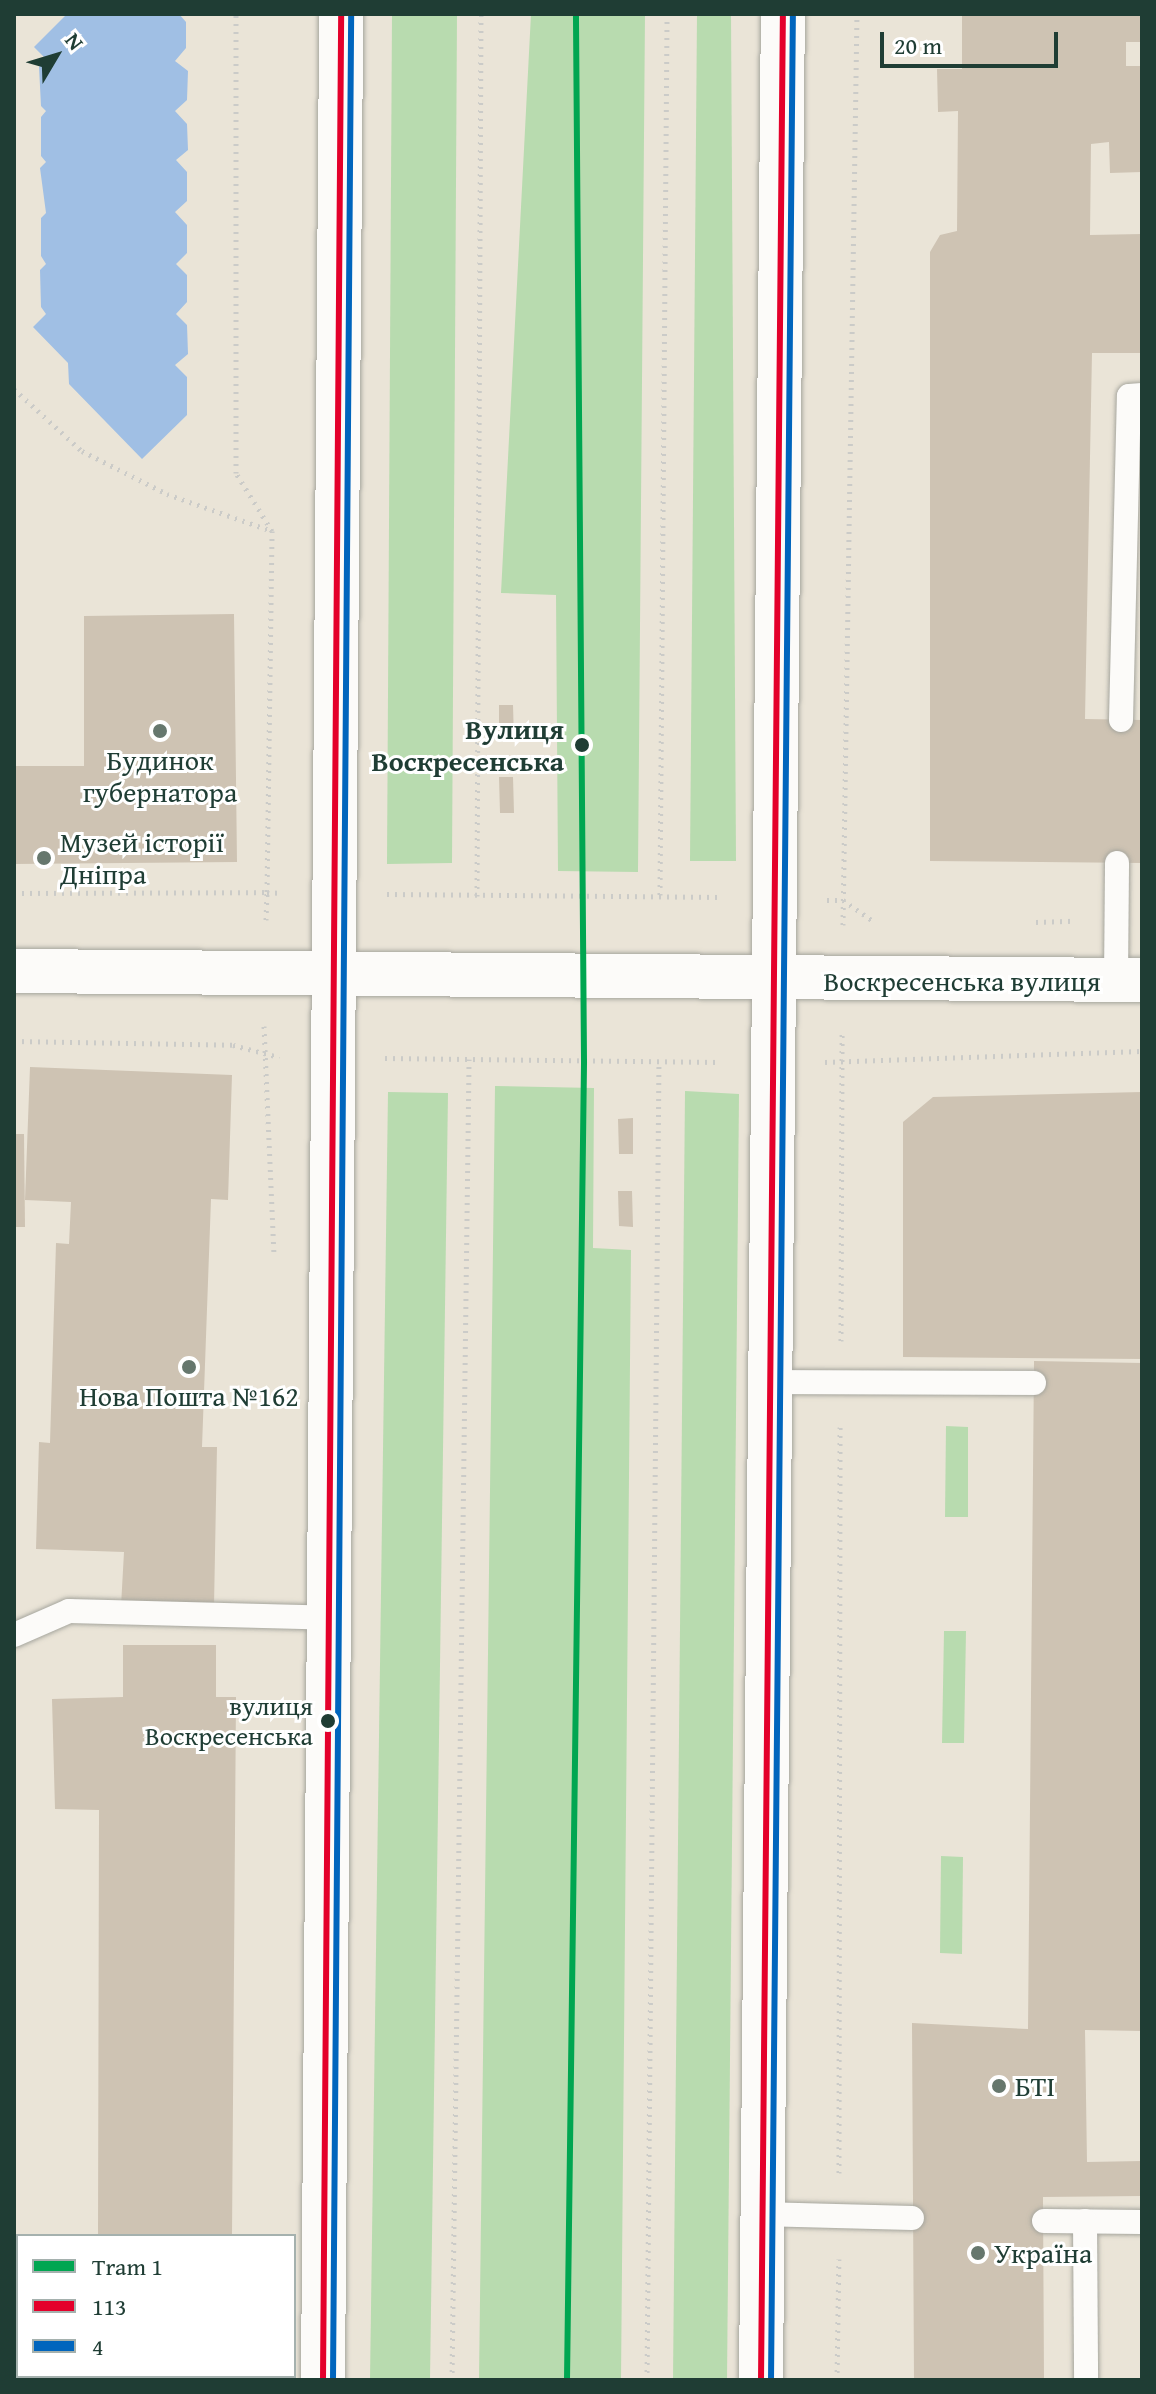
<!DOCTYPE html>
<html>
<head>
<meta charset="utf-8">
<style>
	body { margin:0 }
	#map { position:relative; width:1156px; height:2394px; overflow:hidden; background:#eae4d7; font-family:"Gentium Book Plus",serif }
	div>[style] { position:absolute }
	.green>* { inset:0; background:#b8dbaf }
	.water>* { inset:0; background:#a0bfe4 }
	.building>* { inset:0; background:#cec3b3 }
	.path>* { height:5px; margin-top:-2.5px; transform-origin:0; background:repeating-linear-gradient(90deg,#cbcbc8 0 2px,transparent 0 8px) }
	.roads { filter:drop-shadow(0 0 2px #a6a69e) drop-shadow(0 0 2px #a6a69e) }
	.service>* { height:24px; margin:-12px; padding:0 12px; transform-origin:12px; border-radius:12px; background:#fcfbf9 }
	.secondary>* { height:44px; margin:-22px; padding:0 22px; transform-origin:22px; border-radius:22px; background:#fcfbf9 }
	.primary>* { height:44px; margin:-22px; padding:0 22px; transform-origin:22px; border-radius:22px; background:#fcfbf9 }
	.bus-1>* { height:6px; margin:-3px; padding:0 3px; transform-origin:3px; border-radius:3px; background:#e4002b }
	.bus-2>* { height:6px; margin:-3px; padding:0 3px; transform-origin:3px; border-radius:3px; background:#0065bd }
	.tram-1>* { height:6px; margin:-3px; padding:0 3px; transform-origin:3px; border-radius:3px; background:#00a651 }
	.dots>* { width:22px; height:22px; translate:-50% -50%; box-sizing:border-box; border:4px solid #fff; border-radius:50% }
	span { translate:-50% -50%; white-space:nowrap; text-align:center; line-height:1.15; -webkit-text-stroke:6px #fff; paint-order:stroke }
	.bus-label { font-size:26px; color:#1f3d34 }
	.right { translate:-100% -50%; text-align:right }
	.stop-label { font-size:28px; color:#1f3d34; font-weight:700 }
	.poi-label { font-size:28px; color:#1f3d34 }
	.left { translate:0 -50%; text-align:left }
	.street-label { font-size:28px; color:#1f3d34 }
	.frame { position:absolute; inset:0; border:16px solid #1f3d34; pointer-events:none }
	.legend { position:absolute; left:16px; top:2234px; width:280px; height:144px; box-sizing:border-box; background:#fff; border:2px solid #a5b1ae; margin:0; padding:10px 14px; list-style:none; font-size:24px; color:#1f3d34 }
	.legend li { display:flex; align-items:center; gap:16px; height:40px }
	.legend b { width:40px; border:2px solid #a5b1ae }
	.north { position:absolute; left:16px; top:16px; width:80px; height:80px; -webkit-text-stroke:6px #fff; paint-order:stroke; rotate:52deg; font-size:22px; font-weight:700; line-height:32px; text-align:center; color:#1f3d34 }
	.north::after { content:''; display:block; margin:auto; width:28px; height:36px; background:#1f3d34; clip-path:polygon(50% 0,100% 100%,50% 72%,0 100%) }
	.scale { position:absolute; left:880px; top:32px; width:178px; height:36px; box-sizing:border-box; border:4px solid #1f3d34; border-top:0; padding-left:10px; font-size:24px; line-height:28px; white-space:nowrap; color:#1f3d34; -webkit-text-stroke:6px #fff; paint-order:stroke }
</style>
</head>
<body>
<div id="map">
	<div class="green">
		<i style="clip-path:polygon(392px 14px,457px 14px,452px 863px,387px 864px)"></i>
		<i style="clip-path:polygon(531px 14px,645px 14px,638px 872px,558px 871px,556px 595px,501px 593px)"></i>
		<i style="clip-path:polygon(697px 14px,731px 14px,736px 861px,690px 861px)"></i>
		<i style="clip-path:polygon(495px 1086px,594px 1088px,593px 1248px,631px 1250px,621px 2380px,479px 2380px)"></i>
		<i style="clip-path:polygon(685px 1091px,739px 1094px,727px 2380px,673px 2380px)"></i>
		<i style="clip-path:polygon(388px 1092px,448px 1093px,430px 2380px,370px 2380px)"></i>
		<i style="clip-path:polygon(946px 1426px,968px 1427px,968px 1517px,945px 1517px)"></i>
		<i style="clip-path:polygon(944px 1631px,966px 1631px,964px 1743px,942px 1743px)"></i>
		<i style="clip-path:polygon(941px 1856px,963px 1857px,962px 1954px,940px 1953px)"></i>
	</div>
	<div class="water">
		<i style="clip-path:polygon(67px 14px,179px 14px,186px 22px,186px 48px,175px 61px,188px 71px,187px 100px,175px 111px,187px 124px,188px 150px,176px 160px,187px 172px,187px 201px,175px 212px,187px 225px,187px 253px,176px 264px,187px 275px,187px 302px,176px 314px,187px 325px,188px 354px,175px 365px,187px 377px,187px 415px,142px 459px,69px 384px,68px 363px,33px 327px,46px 314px,41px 307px,40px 270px,46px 264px,41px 256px,41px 218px,46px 213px,40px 168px,46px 162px,41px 156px,41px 117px,46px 111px,41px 106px,39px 67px,46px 59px,34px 47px)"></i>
	</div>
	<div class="building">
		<i style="clip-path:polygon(962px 14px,1142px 14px,1142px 42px,1126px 42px,1126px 66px,1142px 66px,1142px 172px,1110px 173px,1109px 142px,1091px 144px,1090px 235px,1142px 234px,1142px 353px,1092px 353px,1085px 719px,1142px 720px,1142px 863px,930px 861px,930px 252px,940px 235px,957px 231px,958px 111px,938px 112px,937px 69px,962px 69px)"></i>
		<i style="clip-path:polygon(234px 614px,237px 862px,14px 864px,14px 766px,84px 766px,84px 616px)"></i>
		<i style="clip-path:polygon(499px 705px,513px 705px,514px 740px,499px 741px)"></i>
		<i style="clip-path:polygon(499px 777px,513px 777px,514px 813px,500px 813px)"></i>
		<i style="clip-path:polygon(30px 1067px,232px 1075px,228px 1200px,211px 1199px,202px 1447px,217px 1447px,214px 1606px,121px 1606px,124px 1552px,36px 1549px,39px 1442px,50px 1443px,56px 1243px,69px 1244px,71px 1202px,25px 1200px)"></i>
		<i style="clip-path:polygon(1142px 1092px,1142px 1359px,903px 1357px,903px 1122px,933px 1097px)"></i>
		<i style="clip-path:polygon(633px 1118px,633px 1154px,619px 1154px,618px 1119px)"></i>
		<i style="clip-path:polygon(14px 1134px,24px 1134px,25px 1227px,14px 1227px)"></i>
		<i style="clip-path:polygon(618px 1191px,632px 1191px,633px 1227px,619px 1226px)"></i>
		<i style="clip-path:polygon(1034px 1361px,1142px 1363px,1142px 2031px,1085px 2030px,1087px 2162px,1142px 2161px,1142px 2196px,1043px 2197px,1044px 2380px,914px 2380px,912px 2023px,1028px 2029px)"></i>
		<i style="clip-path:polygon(123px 1645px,216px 1645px,216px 1697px,236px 1697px,232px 2236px,98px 2236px,99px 1810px,55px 1809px,52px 1699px,123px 1697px)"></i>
		<i style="clip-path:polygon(232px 2376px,232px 2380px,24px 2377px,98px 2376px)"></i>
	</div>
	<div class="path">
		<i style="left:14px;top:389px;width:92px;rotate:42.4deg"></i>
		<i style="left:82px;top:451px;width:95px;rotate:26.8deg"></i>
		<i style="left:167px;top:494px;width:111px;rotate:19.4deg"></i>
		<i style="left:14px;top:893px;width:253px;rotate:-0.2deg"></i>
		<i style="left:267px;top:892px;width:361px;rotate:-89.2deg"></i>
		<i style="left:272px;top:531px;width:68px;rotate:-121.8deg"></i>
		<i style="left:236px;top:473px;width:459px;rotate:-90deg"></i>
		<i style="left:387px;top:894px;width:334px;rotate:0.5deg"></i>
		<i style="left:660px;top:895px;width:881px;rotate:-89.54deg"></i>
		<i style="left:477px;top:896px;width:882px;rotate:-89.74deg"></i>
		<i style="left:827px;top:900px;width:16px"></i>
		<i style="left:843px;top:900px;width:38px;rotate:35deg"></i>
		<i style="left:266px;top:920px;width:28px;rotate:-88deg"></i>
		<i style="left:267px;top:892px;width:14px;rotate:4deg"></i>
		<i style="left:1036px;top:922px;width:38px;rotate:-2deg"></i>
		<i style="left:843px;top:925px;width:911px;rotate:-89.12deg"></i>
		<i style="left:264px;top:1026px;width:230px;rotate:87.5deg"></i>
		<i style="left:14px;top:1041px;width:219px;rotate:1deg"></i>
		<i style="left:233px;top:1045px;width:48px;rotate:14.6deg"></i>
		<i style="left:385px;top:1058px;width:334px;rotate:0.7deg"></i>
		<i style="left:825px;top:1062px;width:317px;rotate:-2deg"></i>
		<i style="left:841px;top:1341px;width:310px;rotate:-89.8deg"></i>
		<i style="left:839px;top:2173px;width:746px;rotate:-89.92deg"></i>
		<i style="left:452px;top:2380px;width:1321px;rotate:-89.26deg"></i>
		<i style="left:647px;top:2380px;width:1318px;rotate:-89.48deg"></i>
		<i style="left:837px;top:2380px;width:121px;rotate:-89.1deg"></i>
	</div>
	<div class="roads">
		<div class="service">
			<i style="left:1121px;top:720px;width:324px;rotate:-88.6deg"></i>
			<i style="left:1129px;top:396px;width:13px;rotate:-4deg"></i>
			<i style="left:1116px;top:980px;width:117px;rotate:-89.5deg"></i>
			<i style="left:769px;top:1382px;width:265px;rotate:0.2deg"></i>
			<i style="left:14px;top:1635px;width:60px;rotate:-23.6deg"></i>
			<i style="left:69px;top:1611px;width:262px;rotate:1.5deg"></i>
			<i style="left:760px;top:2214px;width:152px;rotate:1.5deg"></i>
			<i style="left:1044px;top:2221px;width:98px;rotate:0.6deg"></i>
			<i style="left:1085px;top:2221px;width:159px;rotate:89.6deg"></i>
		</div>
		<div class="secondary">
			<i style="left:14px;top:971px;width:1128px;rotate:0.46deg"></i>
		</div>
		<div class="primary">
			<i style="left:323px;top:2380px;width:2366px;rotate:-89.56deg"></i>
			<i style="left:761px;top:2380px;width:2366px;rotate:-89.47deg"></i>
		</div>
	</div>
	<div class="bus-1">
		<i style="left:323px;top:2380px;width:2366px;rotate:-89.56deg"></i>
		<i style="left:761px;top:2380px;width:2366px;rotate:-89.47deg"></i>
	</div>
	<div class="bus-2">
		<i style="left:333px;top:2380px;width:2366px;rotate:-89.56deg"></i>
		<i style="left:771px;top:2380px;width:2366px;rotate:-89.47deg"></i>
	</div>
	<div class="tram-1">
		<i style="left:567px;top:2380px;width:1319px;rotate:-89.26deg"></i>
		<i style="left:584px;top:1061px;width:1047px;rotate:-90.44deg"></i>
	</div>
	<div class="dots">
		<i style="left:160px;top:731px;background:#66776d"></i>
		<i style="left:582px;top:745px;background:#1f3d34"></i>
		<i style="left:44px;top:858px;background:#66776d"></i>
		<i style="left:189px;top:1367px;background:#66776d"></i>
		<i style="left:328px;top:1721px;background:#1f3d34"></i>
		<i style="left:999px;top:2086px;background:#66776d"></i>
		<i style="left:978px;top:2253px;background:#66776d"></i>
	</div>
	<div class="bus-label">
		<span class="right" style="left:313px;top:1721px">вулиця<br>Воскресенська</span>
	</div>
	<div class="stop-label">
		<span class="right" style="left:564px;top:745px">Вулиця<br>Воскресенська</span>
	</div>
	<div class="poi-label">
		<span style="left:160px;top:776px">Будинок<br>губернатора</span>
		<span class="left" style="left:60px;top:858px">Музей історії<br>Дніпра</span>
		<span style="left:189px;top:1396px">Нова Пошта №162</span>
		<span class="left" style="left:1015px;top:2086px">БТІ</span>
		<span class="left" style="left:994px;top:2253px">Україна</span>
	</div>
	<div class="street-label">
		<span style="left:962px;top:981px">Воскресенська вулиця</span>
	</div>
	<div class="frame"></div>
	<ul class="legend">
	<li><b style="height:10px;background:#00a651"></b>Tram 1</li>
	<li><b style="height:10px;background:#e4002b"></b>113</li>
	<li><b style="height:10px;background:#0065bd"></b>4</li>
	</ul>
	<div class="north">N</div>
	<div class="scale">20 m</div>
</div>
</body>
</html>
